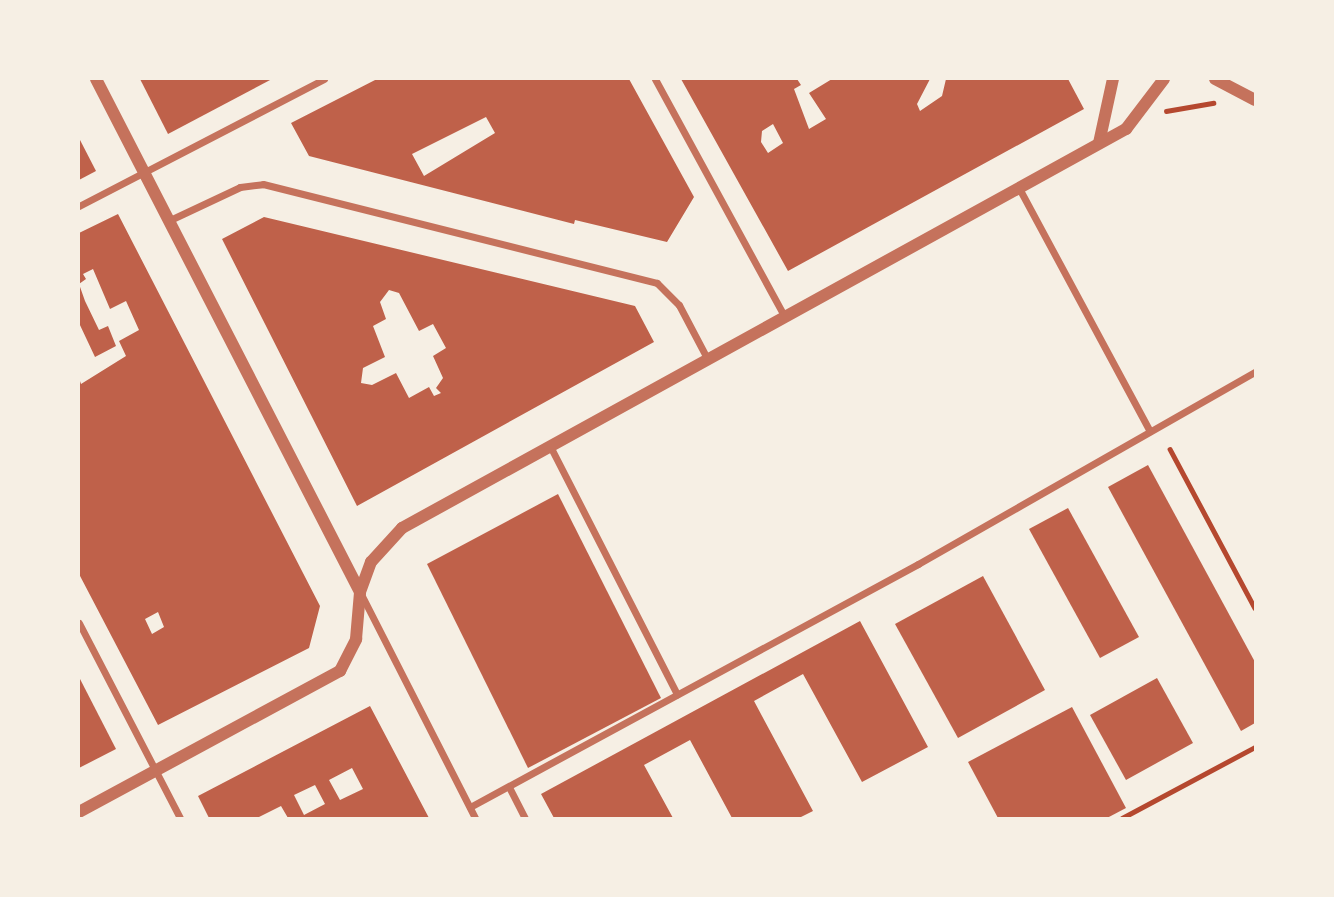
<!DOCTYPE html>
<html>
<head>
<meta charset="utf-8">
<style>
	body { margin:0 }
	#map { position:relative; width:1334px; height:897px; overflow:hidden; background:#f6efe4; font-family:"Exo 2",sans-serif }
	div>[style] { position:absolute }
	.building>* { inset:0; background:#bf614a }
	.path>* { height:4.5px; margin:-2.25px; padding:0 2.25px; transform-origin:2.25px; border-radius:2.25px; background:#b5482f }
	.minor>* { height:7px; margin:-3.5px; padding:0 3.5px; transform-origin:3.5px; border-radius:3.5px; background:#c5725c }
	.tertiary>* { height:12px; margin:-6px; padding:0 6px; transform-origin:6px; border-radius:6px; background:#c5725c }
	span { translate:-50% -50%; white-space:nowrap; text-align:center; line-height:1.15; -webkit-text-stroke:5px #f6efe4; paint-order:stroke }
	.frame { position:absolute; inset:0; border:80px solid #f6efe4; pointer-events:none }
</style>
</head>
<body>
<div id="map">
	<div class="building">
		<i style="clip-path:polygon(140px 79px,272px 79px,168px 134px)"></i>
		<i style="clip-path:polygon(evenodd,377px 79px,629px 79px,694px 197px,667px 242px,575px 220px,574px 224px,309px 156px,291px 123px,377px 79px,486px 117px,495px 133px,424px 176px,412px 154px,486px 117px)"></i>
		<i style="clip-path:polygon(evenodd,681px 79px,797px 79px,801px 85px,794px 89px,809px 129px,826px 119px,809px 93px,832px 79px,930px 79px,917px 104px,920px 111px,942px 96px,946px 79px,1068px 79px,1084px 109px,788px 271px,681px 79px,773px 124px,783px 143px,768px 153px,761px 142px,762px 131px,773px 124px)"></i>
		<i style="clip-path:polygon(79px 138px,96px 171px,79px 180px)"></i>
		<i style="clip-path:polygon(evenodd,118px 214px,320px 606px,309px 648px,158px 725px,79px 574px,79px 378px,81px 384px,126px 356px,119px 341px,139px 330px,126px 301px,110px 309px,93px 269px,83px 274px,86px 279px,79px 284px,85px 301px,99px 330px,108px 326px,116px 346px,95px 357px,79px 323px,79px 233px,118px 214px,158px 612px,164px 627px,152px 634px,145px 619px,158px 612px)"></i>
		<i style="clip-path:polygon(evenodd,264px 217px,635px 306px,654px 342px,357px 506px,222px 239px,264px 217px,389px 290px,399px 293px,419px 331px,433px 324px,446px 348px,433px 356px,443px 378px,436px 388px,441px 393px,434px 396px,429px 387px,409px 398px,396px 373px,372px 385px,361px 383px,363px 368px,385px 357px,373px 326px,386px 319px,380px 302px,389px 290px)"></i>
		<i style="clip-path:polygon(1148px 465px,1255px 662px,1255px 723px,1241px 731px,1108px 487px)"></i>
		<i style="clip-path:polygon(558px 494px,661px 698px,528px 768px,427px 564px)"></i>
		<i style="clip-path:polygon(1068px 508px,1139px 637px,1100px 658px,1029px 529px)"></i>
		<i style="clip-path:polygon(983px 576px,1045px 690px,958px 738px,895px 624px)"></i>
		<i style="clip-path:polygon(860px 621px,928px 747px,862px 782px,803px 674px,754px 701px,813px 811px,799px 818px,732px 818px,690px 740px,644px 765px,673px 818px,554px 818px,541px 794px)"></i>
		<i style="clip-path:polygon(79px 677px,116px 749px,79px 768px)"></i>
		<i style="clip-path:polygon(1157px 678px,1193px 743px,1126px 780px,1090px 715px)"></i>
		<i style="clip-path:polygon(evenodd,370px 706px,429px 818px,288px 818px,281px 806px,257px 818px,209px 818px,198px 796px,370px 706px,352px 768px,363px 789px,340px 800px,329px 780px,352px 768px,370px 706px,315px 785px,325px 804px,304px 815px,294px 795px,315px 785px)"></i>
		<i style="clip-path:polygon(1072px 707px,1126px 808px,1107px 818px,998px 818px,968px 762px)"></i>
	</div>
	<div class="path">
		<i style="left:1166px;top:111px;width:48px;rotate:-9.7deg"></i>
		<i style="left:1170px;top:449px;width:180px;rotate:61.9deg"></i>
		<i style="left:1122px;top:818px;width:151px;rotate:-28.1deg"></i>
	</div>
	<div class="minor">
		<i style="left:655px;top:79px;width:271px;rotate:61.4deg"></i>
		<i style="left:1020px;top:190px;width:274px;rotate:61.7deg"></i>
		<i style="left:79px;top:206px;width:276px;rotate:-27.4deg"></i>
		<i style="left:170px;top:220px;width:77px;rotate:-25.2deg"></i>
		<i style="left:240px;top:187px;width:23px;rotate:-7deg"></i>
		<i style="left:263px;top:184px;width:406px;rotate:14.1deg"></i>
		<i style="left:657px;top:283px;width:31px;rotate:45deg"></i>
		<i style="left:679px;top:305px;width:62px;rotate:62.2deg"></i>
		<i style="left:550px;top:446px;width:279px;rotate:62.9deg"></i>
		<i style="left:362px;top:596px;width:249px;rotate:63deg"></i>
		<i style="left:79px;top:623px;width:220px;rotate:62.6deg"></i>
		<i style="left:509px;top:787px;width:35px;rotate:63deg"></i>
		<i style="left:470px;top:807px;width:510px;rotate:-28.48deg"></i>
		<i style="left:918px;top:564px;width:388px;rotate:-29.7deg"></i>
	</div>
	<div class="tertiary">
		<i style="left:96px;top:79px;width:577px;rotate:62.77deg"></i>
		<i style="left:1215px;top:79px;width:45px;rotate:27.7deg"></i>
		<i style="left:1099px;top:143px;width:66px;rotate:-77.7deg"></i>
		<i style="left:79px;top:812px;width:297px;rotate:-28.4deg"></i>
		<i style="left:340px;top:671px;width:36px;rotate:-63deg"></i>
		<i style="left:356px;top:639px;width:47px;rotate:-85.1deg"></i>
		<i style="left:360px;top:592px;width:32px;rotate:-70deg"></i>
		<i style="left:371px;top:562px;width:46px;rotate:-47.6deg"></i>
		<i style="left:402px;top:528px;width:827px;rotate:-28.86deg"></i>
		<i style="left:1126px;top:129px;width:63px;rotate:-52.8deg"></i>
	</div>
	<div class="frame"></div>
</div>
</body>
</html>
